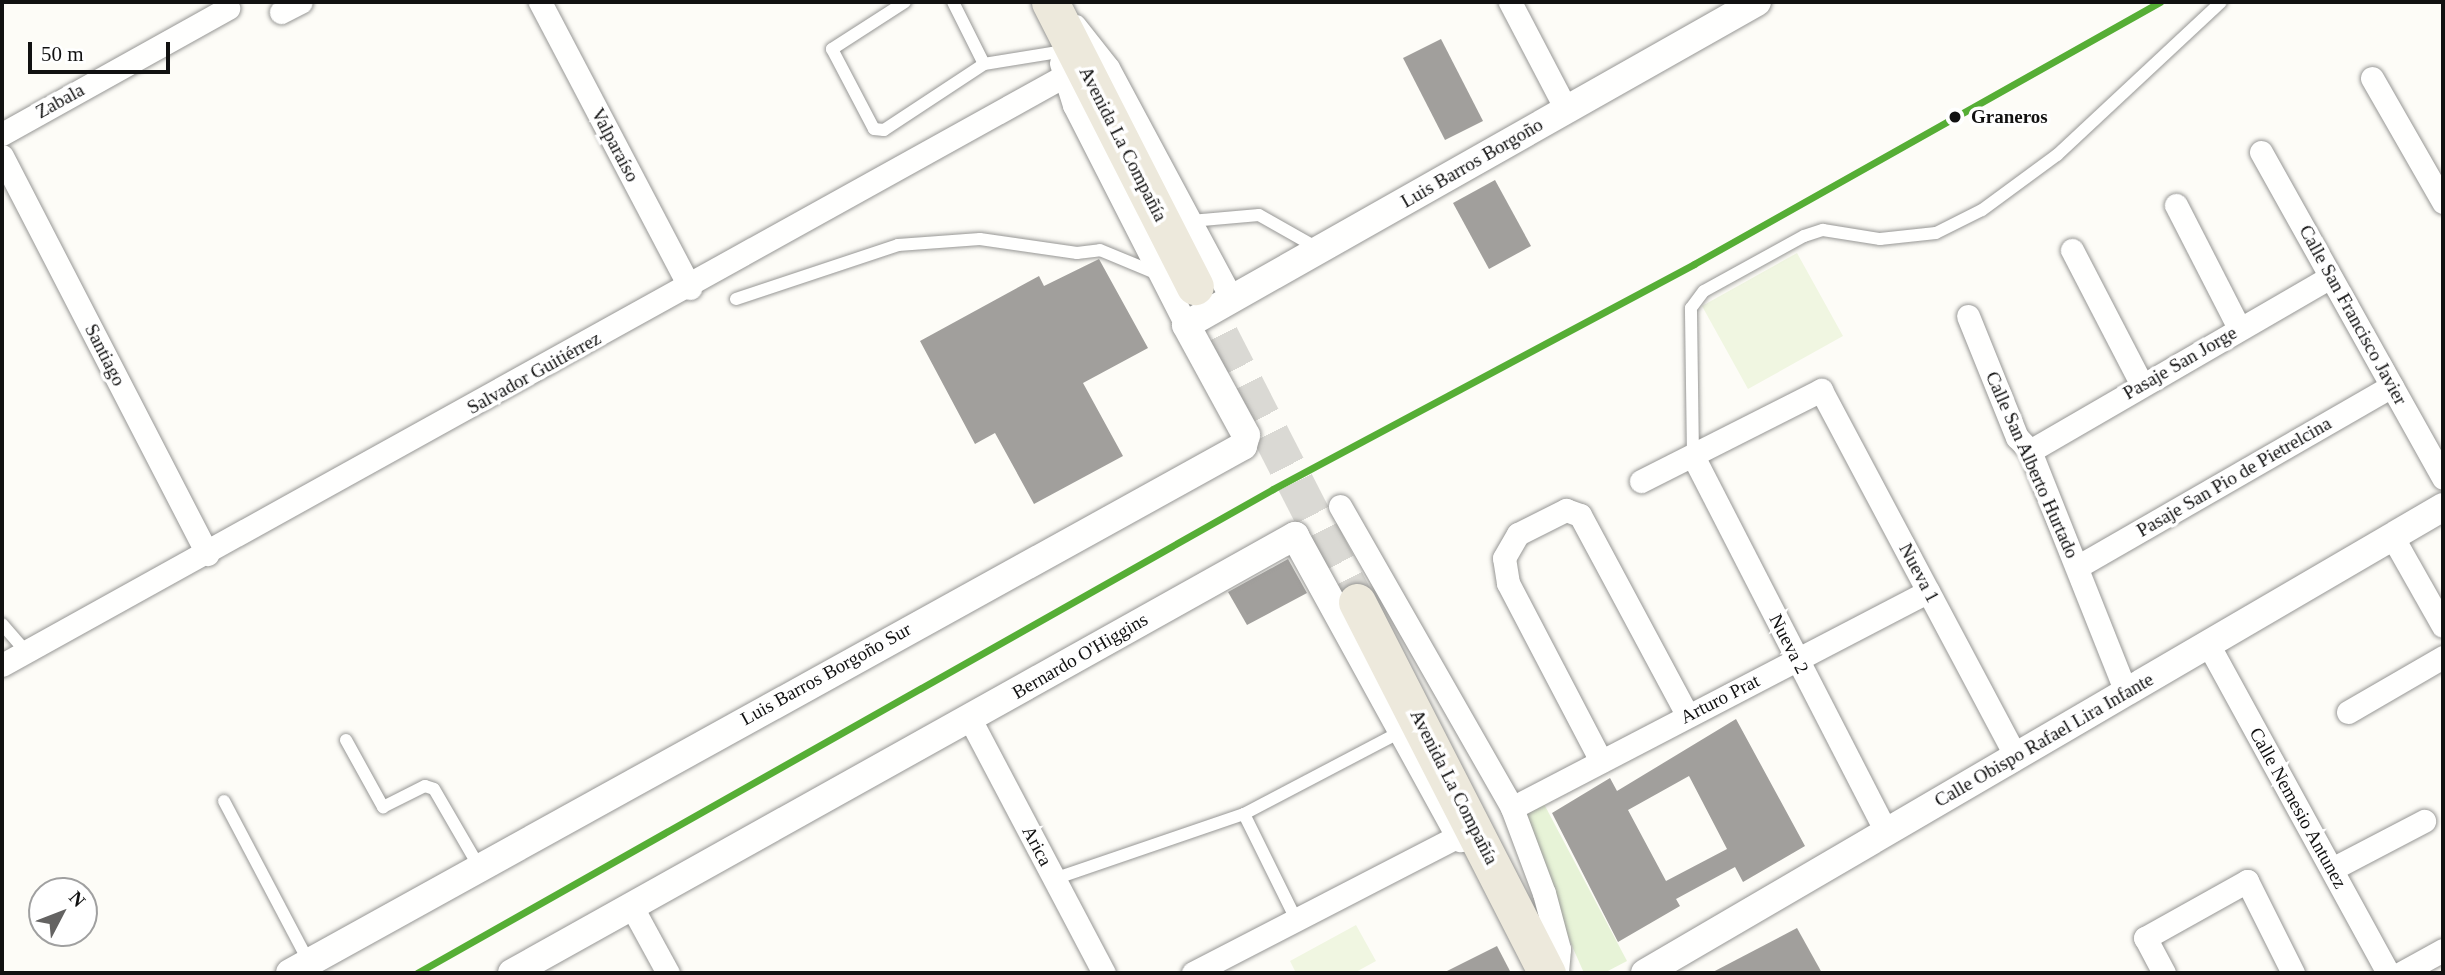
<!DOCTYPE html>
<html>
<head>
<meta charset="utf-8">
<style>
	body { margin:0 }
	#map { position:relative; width:2445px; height:975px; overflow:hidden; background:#fdfcf7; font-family:Georgia,serif }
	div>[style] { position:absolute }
	.green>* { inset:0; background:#e7f3d7 }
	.pitch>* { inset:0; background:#f0f6e1 }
	.building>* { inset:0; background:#a19f9c }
	.primary-tunnel>* { height:37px; margin-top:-18.5px; transform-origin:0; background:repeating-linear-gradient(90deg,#dad9d4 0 37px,transparent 0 55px) }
	.roads { filter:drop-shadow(0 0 2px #979795) drop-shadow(0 0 2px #979795) }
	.service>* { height:12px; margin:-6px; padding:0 6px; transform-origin:6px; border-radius:6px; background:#fffffe }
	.minor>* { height:23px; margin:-11.5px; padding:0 11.5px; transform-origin:11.5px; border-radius:11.5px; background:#fffffe }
	.tertiary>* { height:28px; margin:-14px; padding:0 14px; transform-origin:14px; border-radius:14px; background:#fffffe }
	.primary>* { height:37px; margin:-18.5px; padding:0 18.5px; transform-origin:18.5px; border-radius:18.5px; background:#ede9dc }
	.rail-1>* { height:7px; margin:-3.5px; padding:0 3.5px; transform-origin:3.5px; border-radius:3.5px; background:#56ae35 }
	.dots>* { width:19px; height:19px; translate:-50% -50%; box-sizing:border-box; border:4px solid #fff; border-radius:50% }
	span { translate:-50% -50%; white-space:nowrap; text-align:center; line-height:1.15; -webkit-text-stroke:7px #fff; paint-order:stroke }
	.street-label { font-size:19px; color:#111 }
	.stop-label { font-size:19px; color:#111; font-weight:700 }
	.left { translate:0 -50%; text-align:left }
	.frame { position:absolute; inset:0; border:4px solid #111; pointer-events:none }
	.north { position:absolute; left:28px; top:877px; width:70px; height:70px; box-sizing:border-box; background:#fff; border:2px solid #a0a0a0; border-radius:50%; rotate:48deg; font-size:19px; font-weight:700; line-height:28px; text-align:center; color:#111 }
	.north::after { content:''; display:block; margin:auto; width:24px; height:32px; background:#646362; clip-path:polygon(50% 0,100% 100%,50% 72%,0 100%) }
	.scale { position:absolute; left:28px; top:42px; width:142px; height:32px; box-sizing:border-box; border:4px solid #111; border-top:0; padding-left:9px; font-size:21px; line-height:24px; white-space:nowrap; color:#111; -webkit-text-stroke:5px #fff; paint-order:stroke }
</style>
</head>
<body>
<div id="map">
	<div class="green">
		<i style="clip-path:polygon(1544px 804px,1627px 961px,1604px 973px,1584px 973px,1549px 894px,1522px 815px)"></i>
	</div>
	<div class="pitch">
		<i style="clip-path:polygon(1797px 253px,1843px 336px,1748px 389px,1702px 306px)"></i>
		<i style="clip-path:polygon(1356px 925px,1376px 961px,1354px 973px,1296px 973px,1290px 961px)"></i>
	</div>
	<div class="building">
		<i style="clip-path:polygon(1441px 39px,1483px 121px,1445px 140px,1403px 58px)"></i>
		<i style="clip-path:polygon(1495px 180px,1531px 246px,1489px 269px,1453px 203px)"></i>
		<i style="clip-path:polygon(1099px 259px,1148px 348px,1083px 383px,1123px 456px,1034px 504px,995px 433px,975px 444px,920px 341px,1039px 276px,1044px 286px)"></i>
		<i style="clip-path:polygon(1288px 559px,1307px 593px,1247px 625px,1228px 592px)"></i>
		<i style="clip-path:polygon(evenodd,1736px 719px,1805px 846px,1743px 882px,1735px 867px,1676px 899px,1680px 906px,1618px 942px,1552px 813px,1610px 778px,1617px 791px,1736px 719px,1689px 776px,1727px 849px,1666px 881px,1628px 810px,1689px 776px)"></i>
		<i style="clip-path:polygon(1797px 928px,1822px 973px,1711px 973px)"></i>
		<i style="clip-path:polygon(1497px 946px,1511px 973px,1443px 973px)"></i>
	</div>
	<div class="primary-tunnel">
		<i style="left:1195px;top:286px;width:355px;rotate:62.9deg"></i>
	</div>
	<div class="roads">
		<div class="service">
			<i style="left:905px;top:2px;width:87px;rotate:147.2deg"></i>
			<i style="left:832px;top:49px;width:90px;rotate:62.3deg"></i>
			<i style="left:874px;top:129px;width:10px;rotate:6deg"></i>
			<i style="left:884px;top:130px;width:120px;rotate:-33.4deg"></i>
			<i style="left:984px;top:64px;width:75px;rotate:-9.2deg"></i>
			<i style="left:953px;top:2px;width:69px;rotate:63.4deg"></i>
			<i style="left:1191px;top:221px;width:68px;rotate:-5deg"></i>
			<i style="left:1259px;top:215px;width:69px;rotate:29.5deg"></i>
			<i style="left:736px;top:299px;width:171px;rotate:-18.4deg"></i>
			<i style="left:898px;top:245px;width:82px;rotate:-4.2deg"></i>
			<i style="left:980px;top:239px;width:98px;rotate:8.2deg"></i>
			<i style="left:1077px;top:253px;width:23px;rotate:-7deg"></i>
			<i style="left:1100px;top:250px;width:63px;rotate:22.5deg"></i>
			<i style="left:1693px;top:456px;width:148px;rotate:-90.8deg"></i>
			<i style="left:1691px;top:308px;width:21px;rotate:-53deg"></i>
			<i style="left:1704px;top:291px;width:114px;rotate:-28.8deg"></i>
			<i style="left:1804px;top:236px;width:20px;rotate:-18deg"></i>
			<i style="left:1823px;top:230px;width:58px;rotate:9deg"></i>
			<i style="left:1880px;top:239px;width:56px;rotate:-6.1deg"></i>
			<i style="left:1936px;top:233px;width:51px;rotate:-26.6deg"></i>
			<i style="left:1982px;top:210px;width:93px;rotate:-36.3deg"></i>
			<i style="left:2057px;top:155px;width:224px;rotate:-43deg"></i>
			<i style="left:2px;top:624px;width:37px;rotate:49deg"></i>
			<i style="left:346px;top:740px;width:77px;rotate:61.1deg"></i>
			<i style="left:383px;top:807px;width:47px;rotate:-26.6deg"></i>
			<i style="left:425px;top:786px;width:9px;rotate:18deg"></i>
			<i style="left:434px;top:789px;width:88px;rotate:59.9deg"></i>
			<i style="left:224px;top:801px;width:182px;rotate:62.2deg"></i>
			<i style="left:1244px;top:814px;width:117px;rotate:63.7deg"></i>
			<i style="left:1054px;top:879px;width:201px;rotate:-18.9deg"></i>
			<i style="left:1244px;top:814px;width:176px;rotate:-27.7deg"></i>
		</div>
		<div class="minor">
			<i style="left:540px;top:2px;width:323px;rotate:62.3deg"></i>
			<i style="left:1510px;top:2px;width:121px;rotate:62.4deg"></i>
			<i style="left:281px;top:12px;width:22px;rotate:-27deg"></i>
			<i style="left:1075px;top:26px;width:53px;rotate:51.8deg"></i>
			<i style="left:1108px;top:68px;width:262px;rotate:61.8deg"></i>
			<i style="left:1061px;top:63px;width:44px;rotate:72.8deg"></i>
			<i style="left:1074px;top:105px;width:247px;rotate:63deg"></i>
			<i style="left:2372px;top:78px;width:143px;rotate:60.2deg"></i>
			<i style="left:2px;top:134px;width:259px;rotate:-29.1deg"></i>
			<i style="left:2261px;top:152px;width:373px;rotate:60.8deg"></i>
			<i style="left:2px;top:156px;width:448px;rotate:62.7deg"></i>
			<i style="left:2176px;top:205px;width:138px;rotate:62.9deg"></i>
			<i style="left:2072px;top:250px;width:152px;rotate:62.6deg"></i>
			<i style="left:1968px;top:316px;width:131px;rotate:68deg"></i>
			<i style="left:2017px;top:437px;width:19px;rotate:47deg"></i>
			<i style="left:2030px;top:451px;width:259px;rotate:68.3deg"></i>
			<i style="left:2030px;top:451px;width:347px;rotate:-30.1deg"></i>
			<i style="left:1693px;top:456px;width:423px;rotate:62.8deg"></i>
			<i style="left:1641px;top:481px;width:202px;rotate:-26.8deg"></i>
			<i style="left:1821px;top:390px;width:415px;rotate:62deg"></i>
			<i style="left:1340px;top:506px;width:348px;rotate:60.3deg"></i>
			<i style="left:1512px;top:808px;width:91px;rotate:69.4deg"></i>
			<i style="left:1544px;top:893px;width:58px;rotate:75deg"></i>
			<i style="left:1559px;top:949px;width:24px;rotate:95deg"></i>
			<i style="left:2392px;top:536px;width:103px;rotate:60.5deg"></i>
			<i style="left:2077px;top:567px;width:363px;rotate:-29.9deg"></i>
			<i style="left:2208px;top:644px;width:375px;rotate:61.3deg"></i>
			<i style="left:2px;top:665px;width:1214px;rotate:-29.01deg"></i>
			<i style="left:2348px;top:712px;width:110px;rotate:-30.1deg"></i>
			<i style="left:970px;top:719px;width:287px;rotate:62.2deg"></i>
			<i style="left:1601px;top:761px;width:201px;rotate:-117.6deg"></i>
			<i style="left:1508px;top:583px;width:25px;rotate:-99deg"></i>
			<i style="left:1504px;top:558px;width:28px;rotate:-60deg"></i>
			<i style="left:1518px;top:534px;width:54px;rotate:-26.6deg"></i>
			<i style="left:1566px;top:510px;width:15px;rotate:20deg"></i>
			<i style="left:1580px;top:515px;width:228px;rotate:61.8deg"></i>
			<i style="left:1512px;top:808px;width:469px;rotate:-27.5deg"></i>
			<i style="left:2332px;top:869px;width:104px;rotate:-27.6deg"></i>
			<i style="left:632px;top:907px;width:75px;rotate:61.4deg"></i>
			<i style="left:1193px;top:973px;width:299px;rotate:-27.3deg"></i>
			<i style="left:2164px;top:973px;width:40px;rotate:-118deg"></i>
			<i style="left:2145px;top:938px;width:117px;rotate:-29.2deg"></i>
			<i style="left:2247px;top:881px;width:103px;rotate:63.4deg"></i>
			<i style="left:2401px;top:973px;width:48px;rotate:-28.7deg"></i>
		</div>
		<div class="tertiary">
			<i style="left:290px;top:973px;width:1089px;rotate:-28.94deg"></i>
			<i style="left:1243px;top:446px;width:11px;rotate:-75deg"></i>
			<i style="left:1246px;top:435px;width:125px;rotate:-118.6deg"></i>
			<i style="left:1186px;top:325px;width:656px;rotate:-29.5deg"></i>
			<i style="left:512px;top:973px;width:897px;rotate:-29.17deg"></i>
			<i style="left:1295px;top:536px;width:345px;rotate:61.2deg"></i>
			<i style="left:1645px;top:973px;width:924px;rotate:-30.28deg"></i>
		</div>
		<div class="primary">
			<i style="left:1050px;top:2px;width:319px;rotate:63deg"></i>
			<i style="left:1357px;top:602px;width:417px;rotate:62.9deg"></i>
		</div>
	</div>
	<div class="rail-1">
		<i style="left:417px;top:973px;width:983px;rotate:-29.48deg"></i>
		<i style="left:1273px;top:489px;width:477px;rotate:-28.1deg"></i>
		<i style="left:1694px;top:264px;width:535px;rotate:-29.35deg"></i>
	</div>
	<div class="dots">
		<i style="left:1955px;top:117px;background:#111"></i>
	</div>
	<div class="street-label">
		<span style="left:60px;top:101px;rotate:-29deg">Zabala</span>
		<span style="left:1123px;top:144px;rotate:63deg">Avenida La Compañía</span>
		<span style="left:615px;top:145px;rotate:62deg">Valparaíso</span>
		<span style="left:1472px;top:163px;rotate:-30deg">Luis Barros Borgoño</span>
		<span style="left:2353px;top:315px;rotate:61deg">Calle San Francisco Javier</span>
		<span style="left:105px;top:355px;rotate:63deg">Santiago</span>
		<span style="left:2180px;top:363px;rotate:-30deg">Pasaje San Jorge</span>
		<span style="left:534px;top:373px;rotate:-29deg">Salvador Guitiérrez</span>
		<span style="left:2032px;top:465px;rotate:66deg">Calle San Alberto Hurtado</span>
		<span style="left:2234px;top:477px;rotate:-30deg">Pasaje San Pio de Pietrelcina</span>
		<span style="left:1919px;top:573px;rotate:62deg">Nueva 1</span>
		<span style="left:1789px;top:644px;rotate:63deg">Nueva 2</span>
		<span style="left:1080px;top:656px;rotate:-30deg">Bernardo O'Higgins</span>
		<span style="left:826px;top:674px;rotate:-29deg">Luis Barros Borgoño Sur</span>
		<span style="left:1720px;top:699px;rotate:-27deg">Arturo Prat</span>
		<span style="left:2044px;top:740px;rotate:-30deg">Calle Obispo Rafael Lira Infante</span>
		<span style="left:1454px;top:787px;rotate:63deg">Avenida La Compañía</span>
		<span style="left:2298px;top:808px;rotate:61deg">Calle Nemesio Antunez</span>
		<span style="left:1037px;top:846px;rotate:62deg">Arica</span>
	</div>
	<div class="stop-label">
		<span class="left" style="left:1971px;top:117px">Graneros</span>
	</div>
	<div class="frame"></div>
	<div class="north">N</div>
	<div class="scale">50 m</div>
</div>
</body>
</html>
